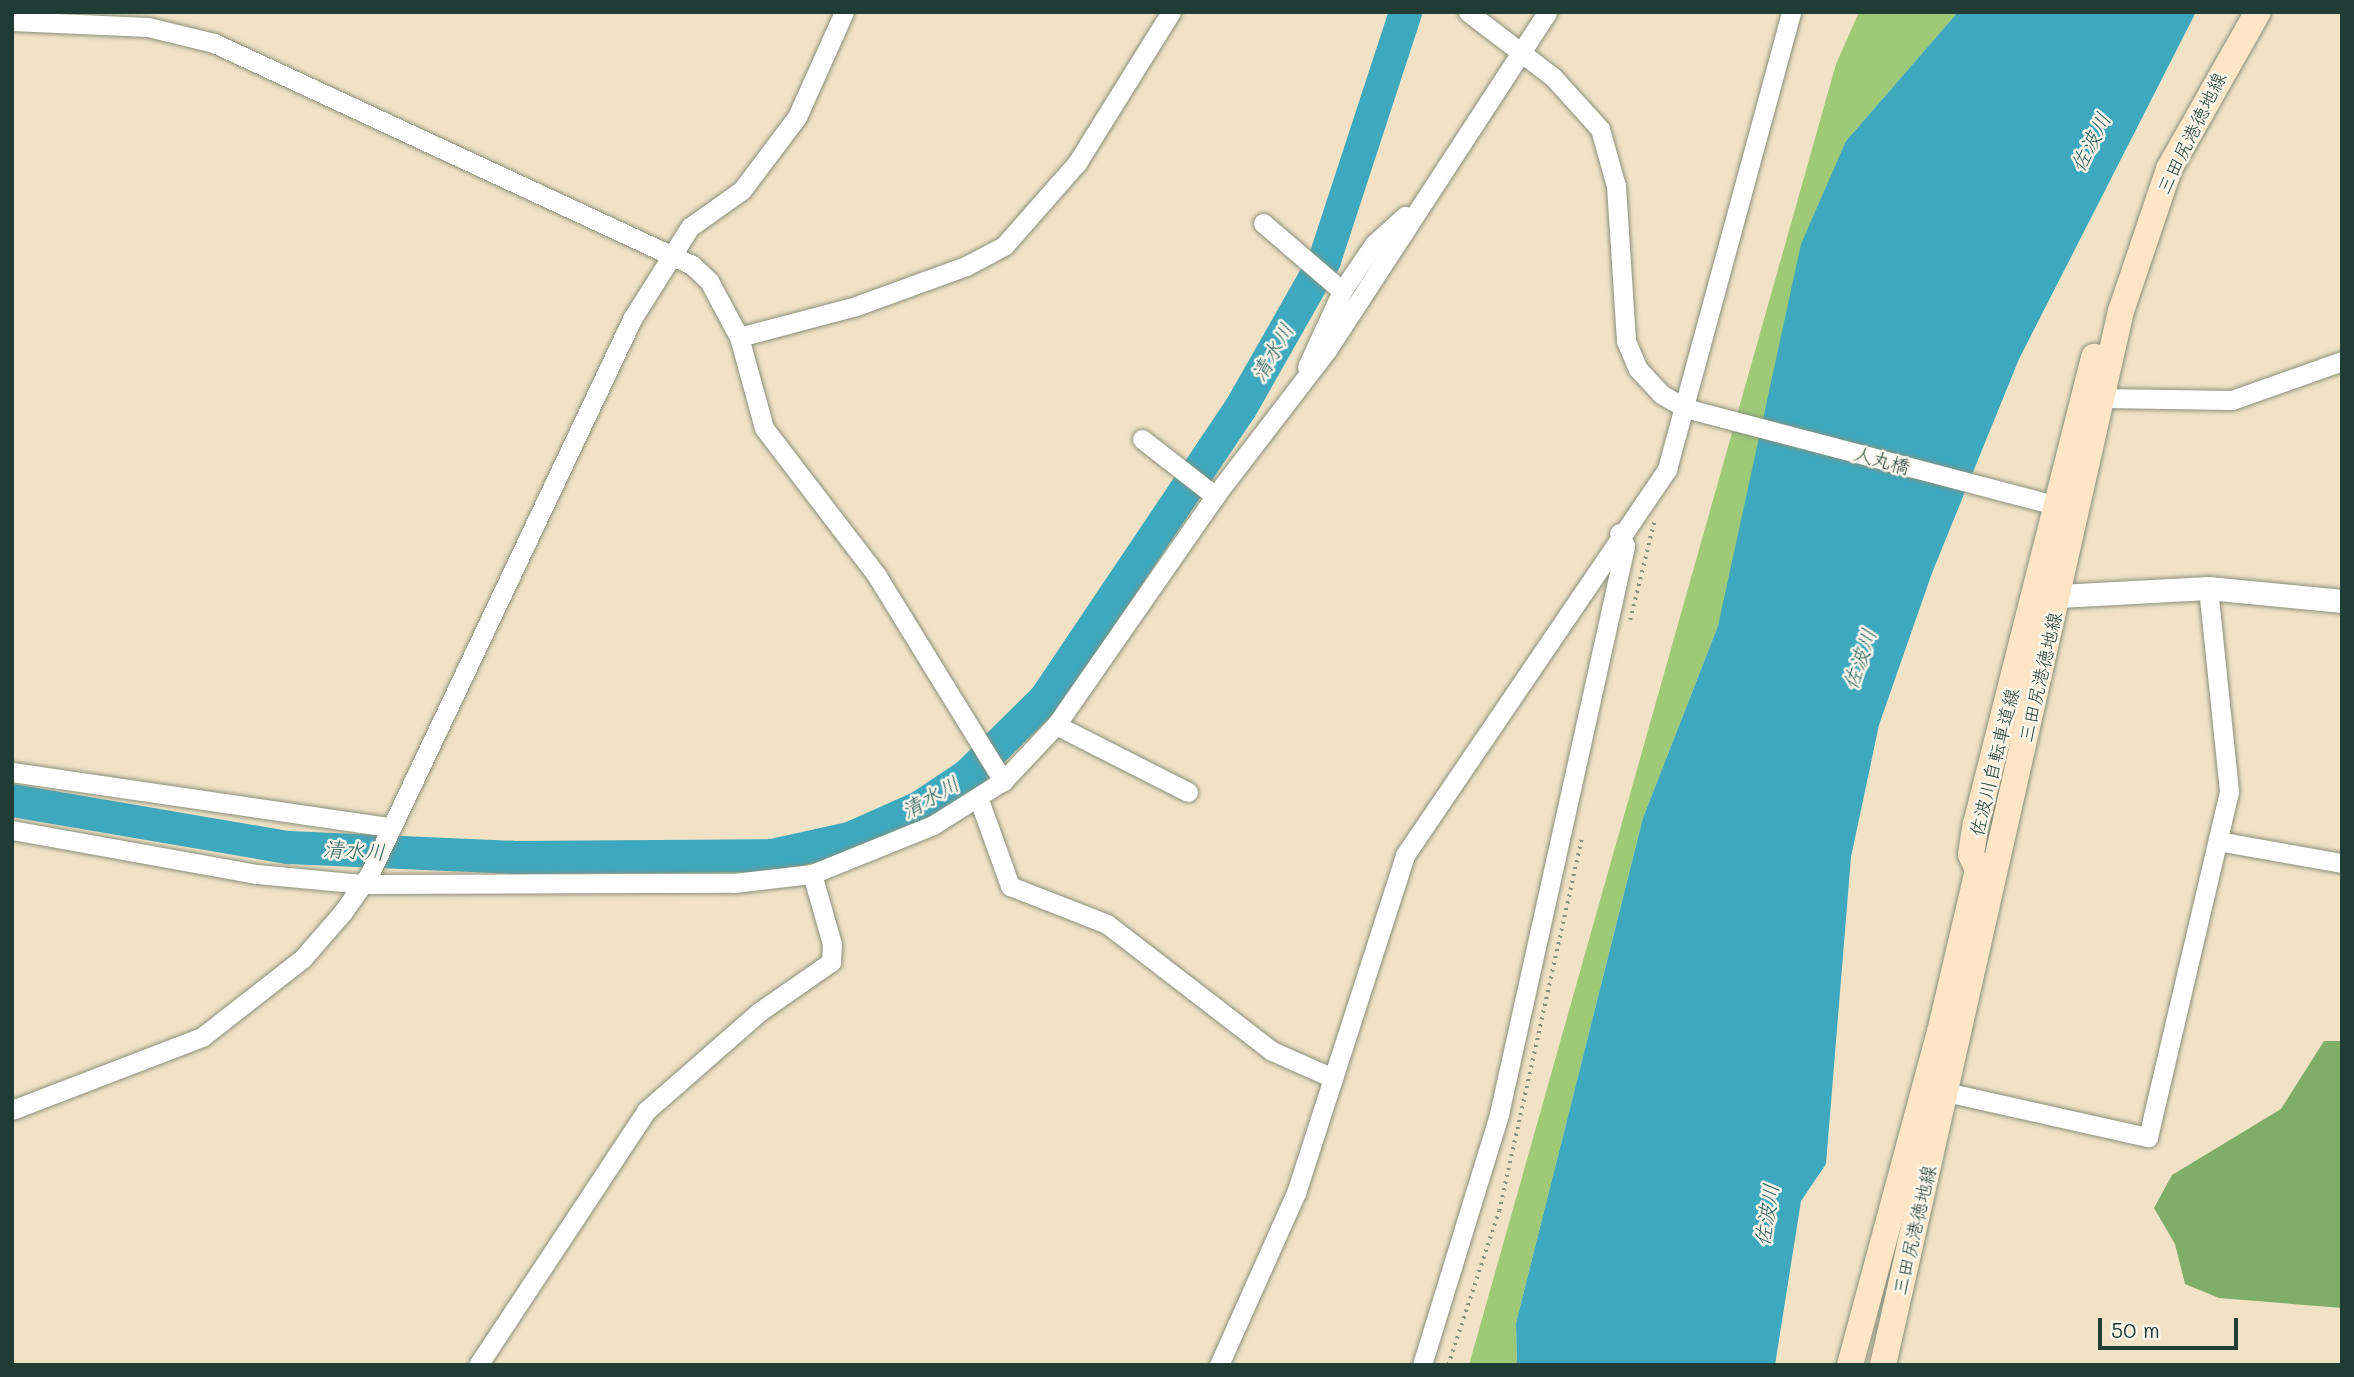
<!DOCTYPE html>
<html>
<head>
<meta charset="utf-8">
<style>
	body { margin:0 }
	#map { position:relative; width:2354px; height:1377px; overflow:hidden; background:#f1e2c5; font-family:Mali,"Klee One",sans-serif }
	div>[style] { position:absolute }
	.green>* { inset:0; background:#9eca77 }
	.forest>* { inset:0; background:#7eae68 }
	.water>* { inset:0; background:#3ea8be }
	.river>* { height:33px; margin:-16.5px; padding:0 16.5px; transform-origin:16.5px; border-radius:16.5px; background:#3ea8be }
	.path>* { height:3.5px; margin-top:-1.75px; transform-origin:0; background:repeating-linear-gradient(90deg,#88907c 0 2px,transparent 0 7px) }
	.roads { filter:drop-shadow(0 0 2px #88907c) drop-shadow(0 0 2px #88907c) }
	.minor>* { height:19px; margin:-9.5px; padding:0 9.5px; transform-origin:9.5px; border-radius:9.5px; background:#fff }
	.tertiary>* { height:23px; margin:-11.5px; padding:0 11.5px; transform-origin:11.5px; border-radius:11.5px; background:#fff }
	.secondary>* { height:26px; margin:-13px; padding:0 13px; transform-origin:13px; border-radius:13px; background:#fee5c5 }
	span { translate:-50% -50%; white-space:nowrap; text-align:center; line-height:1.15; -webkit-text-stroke:5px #fbf7ec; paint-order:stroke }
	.street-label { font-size:19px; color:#1f3d34 }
	.water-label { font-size:21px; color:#285d5d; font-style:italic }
	.frame { position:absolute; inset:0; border:14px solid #1f3d34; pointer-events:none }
	.scale { position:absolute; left:2098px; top:1318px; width:140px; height:32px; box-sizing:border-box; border:4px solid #1f3d34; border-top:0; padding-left:9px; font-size:21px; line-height:24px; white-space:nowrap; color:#1f3d34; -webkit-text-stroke:5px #fbf7ec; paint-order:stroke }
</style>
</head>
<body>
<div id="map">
	<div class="green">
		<i style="clip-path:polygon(1859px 12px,1958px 12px,1846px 141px,1718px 626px,1643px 818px,1516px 1323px,1517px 1365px,1469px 1365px,1836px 64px)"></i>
	</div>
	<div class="forest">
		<i style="clip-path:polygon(2324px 1041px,2342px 1041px,2342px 1308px,2219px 1298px,2185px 1284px,2175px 1244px,2154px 1208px,2172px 1175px,2281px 1109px)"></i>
	</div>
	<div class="water">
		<i style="clip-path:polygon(1958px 12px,2196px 12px,2019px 359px,1932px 573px,1879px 725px,1851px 857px,1826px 1164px,1801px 1201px,1775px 1365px,1517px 1365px,1516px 1323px,1643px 818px,1718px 626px,1801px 244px,1846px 141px)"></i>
	</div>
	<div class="river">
		<i style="left:12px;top:800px;width:280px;rotate:9.7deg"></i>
		<i style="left:288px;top:847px;width:225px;rotate:2.5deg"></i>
		<i style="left:513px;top:857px;width:258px;rotate:-0.4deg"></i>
		<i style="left:771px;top:855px;width:80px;rotate:-12.3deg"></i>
		<i style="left:849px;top:838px;width:77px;rotate:-23.9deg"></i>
		<i style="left:919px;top:807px;width:58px;rotate:-33.7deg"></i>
		<i style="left:967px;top:775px;width:110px;rotate:-44.6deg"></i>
		<i style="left:1045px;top:698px;width:349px;rotate:-56.1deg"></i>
		<i style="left:1240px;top:408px;width:170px;rotate:-60.4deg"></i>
		<i style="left:1324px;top:260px;width:261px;rotate:-71.9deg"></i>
	</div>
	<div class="path">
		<i style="left:1630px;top:620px;width:101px;rotate:-76.2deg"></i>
		<i style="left:1448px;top:1365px;width:162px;rotate:-71.7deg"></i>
		<i style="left:1499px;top:1211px;width:384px;rotate:-77.5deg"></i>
	</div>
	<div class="roads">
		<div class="minor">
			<i style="left:1468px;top:12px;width:107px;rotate:37.4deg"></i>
			<i style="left:1553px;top:77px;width:70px;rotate:47.9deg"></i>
			<i style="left:1600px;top:129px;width:59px;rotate:74.3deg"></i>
			<i style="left:1616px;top:186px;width:155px;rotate:86.3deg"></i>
			<i style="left:1626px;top:341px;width:30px;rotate:67deg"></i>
			<i style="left:1638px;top:369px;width:34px;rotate:47deg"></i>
			<i style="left:1661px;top:394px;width:28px;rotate:30deg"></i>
			<i style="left:1685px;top:408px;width:382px;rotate:14.7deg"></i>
			<i style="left:12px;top:21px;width:136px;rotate:2.5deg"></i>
			<i style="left:148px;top:27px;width:68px;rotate:13.6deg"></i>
			<i style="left:214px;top:43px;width:527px;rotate:24.91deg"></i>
			<i style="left:692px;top:265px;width:23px;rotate:43deg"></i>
			<i style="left:709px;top:281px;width:64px;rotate:61.8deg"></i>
			<i style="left:739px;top:337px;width:94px;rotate:74.6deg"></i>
			<i style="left:764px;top:428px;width:186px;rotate:52.6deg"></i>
			<i style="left:877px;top:576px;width:241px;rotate:58.4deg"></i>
			<i style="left:1263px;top:223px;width:104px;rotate:40.7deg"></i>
			<i style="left:739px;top:337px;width:121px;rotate:-14.8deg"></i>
			<i style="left:856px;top:306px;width:117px;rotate:-20deg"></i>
			<i style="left:966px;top:266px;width:43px;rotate:-27.8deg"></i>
			<i style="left:1004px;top:246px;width:111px;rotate:-48.7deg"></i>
			<i style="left:1077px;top:163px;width:178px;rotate:-58.1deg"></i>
			<i style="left:1307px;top:367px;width:84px;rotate:-65.3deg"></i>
			<i style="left:1342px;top:291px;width:57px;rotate:-55.8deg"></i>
			<i style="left:1374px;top:244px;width:42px;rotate:-42.1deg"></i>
			<i style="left:2102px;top:398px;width:130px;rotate:0.9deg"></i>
			<i style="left:2232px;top:400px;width:117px;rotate:-19.5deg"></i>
			<i style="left:1142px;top:439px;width:93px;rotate:38deg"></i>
			<i style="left:1056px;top:725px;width:148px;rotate:26.9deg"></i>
			<i style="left:12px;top:772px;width:383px;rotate:8.3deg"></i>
			<i style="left:978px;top:797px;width:95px;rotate:70.2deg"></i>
			<i style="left:1010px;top:886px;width:104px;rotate:21.4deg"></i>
			<i style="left:1107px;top:924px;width:208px;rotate:37.6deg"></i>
			<i style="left:1272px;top:1051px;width:67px;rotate:23.9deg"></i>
			<i style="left:12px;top:830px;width:249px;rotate:10.2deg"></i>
			<i style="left:257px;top:874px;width:105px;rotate:5.4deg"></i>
			<i style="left:362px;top:884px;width:372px;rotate:-0.2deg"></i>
			<i style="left:734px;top:883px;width:79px;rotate:-6.6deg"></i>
			<i style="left:812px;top:874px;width:131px;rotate:-22deg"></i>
			<i style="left:933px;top:825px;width:83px;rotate:-32.2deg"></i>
			<i style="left:1003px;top:781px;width:77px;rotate:-46.6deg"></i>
			<i style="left:1056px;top:725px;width:279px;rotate:-55.2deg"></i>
			<i style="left:1215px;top:496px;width:184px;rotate:-52.5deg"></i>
			<i style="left:1327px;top:350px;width:403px;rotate:-56.9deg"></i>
			<i style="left:2218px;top:841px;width:126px;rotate:10.1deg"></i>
			<i style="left:1946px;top:1092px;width:207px;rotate:12.6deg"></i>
			<i style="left:2148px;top:1137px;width:355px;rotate:-76.8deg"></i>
			<i style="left:2229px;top:791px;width:204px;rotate:-95.9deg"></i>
			<i style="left:12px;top:1110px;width:204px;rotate:-21deg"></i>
			<i style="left:202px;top:1037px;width:128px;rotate:-38deg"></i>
			<i style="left:303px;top:958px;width:61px;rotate:-49deg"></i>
			<i style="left:343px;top:912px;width:45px;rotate:-54.9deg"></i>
			<i style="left:369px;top:875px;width:615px;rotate:-64.68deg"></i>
			<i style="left:632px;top:319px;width:109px;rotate:-57.8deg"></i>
			<i style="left:690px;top:227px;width:64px;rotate:-35.4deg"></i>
			<i style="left:742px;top:190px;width:91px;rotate:-53deg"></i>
			<i style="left:797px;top:117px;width:115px;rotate:-65.9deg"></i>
			<i style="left:478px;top:1365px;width:305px;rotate:-56.5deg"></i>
			<i style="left:646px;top:1111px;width:150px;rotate:-41.2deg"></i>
			<i style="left:759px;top:1012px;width:88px;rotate:-34.8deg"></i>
			<i style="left:831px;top:962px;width:18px;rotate:-87deg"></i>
			<i style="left:832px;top:944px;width:73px;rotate:-105.9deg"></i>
			<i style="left:1219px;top:1365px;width:188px;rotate:-65.9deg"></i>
			<i style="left:1296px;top:1193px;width:355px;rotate:-72.1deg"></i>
			<i style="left:1405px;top:855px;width:467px;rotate:-55.8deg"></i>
			<i style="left:1667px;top:469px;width:474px;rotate:-74.8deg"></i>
			<i style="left:1422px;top:1365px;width:263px;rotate:-72.9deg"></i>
			<i style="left:1499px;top:1114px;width:582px;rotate:-77.49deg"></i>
			<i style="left:1625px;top:546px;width:14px;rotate:-115deg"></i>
		</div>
		<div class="tertiary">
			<i style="left:2059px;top:596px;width:149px;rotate:-3.1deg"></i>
			<i style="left:2208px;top:588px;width:135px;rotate:5.5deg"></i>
		</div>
		<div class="secondary">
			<i style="left:1850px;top:1365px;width:345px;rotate:-74.9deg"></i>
			<i style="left:1940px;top:1032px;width:166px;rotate:-76.8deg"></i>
			<i style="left:1978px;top:870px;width:17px;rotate:-114deg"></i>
			<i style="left:1971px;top:854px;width:30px;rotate:-81deg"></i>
			<i style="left:1976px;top:824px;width:482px;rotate:-75.8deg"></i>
			<i style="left:1883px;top:1365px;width:1081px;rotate:-77.28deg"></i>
			<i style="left:2121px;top:311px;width:150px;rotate:-71.3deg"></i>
			<i style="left:2169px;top:169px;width:180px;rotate:-60.5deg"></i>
		</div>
	</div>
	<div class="street-label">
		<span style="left:2191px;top:133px;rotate:-64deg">三田尻港徳地線</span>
		<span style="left:1882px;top:460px;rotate:15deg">人丸橋</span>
		<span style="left:2040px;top:677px;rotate:-77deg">三田尻港徳地線</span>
		<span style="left:1994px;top:762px;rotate:-76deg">佐波川自転車道線</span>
		<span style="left:1914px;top:1230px;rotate:-77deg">三田尻港徳地線</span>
	</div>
	<div class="water-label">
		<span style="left:2090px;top:142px;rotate:-63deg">佐波川</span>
		<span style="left:1272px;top:352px;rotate:-60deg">清水川</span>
		<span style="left:1859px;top:659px;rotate:-71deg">佐波川</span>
		<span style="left:930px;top:797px;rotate:-30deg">清水川</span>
		<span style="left:354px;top:850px;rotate:3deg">清水川</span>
		<span style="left:1766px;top:1215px;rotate:-81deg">佐波川</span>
	</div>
	<div class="frame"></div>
	<div class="scale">50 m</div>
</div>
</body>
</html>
